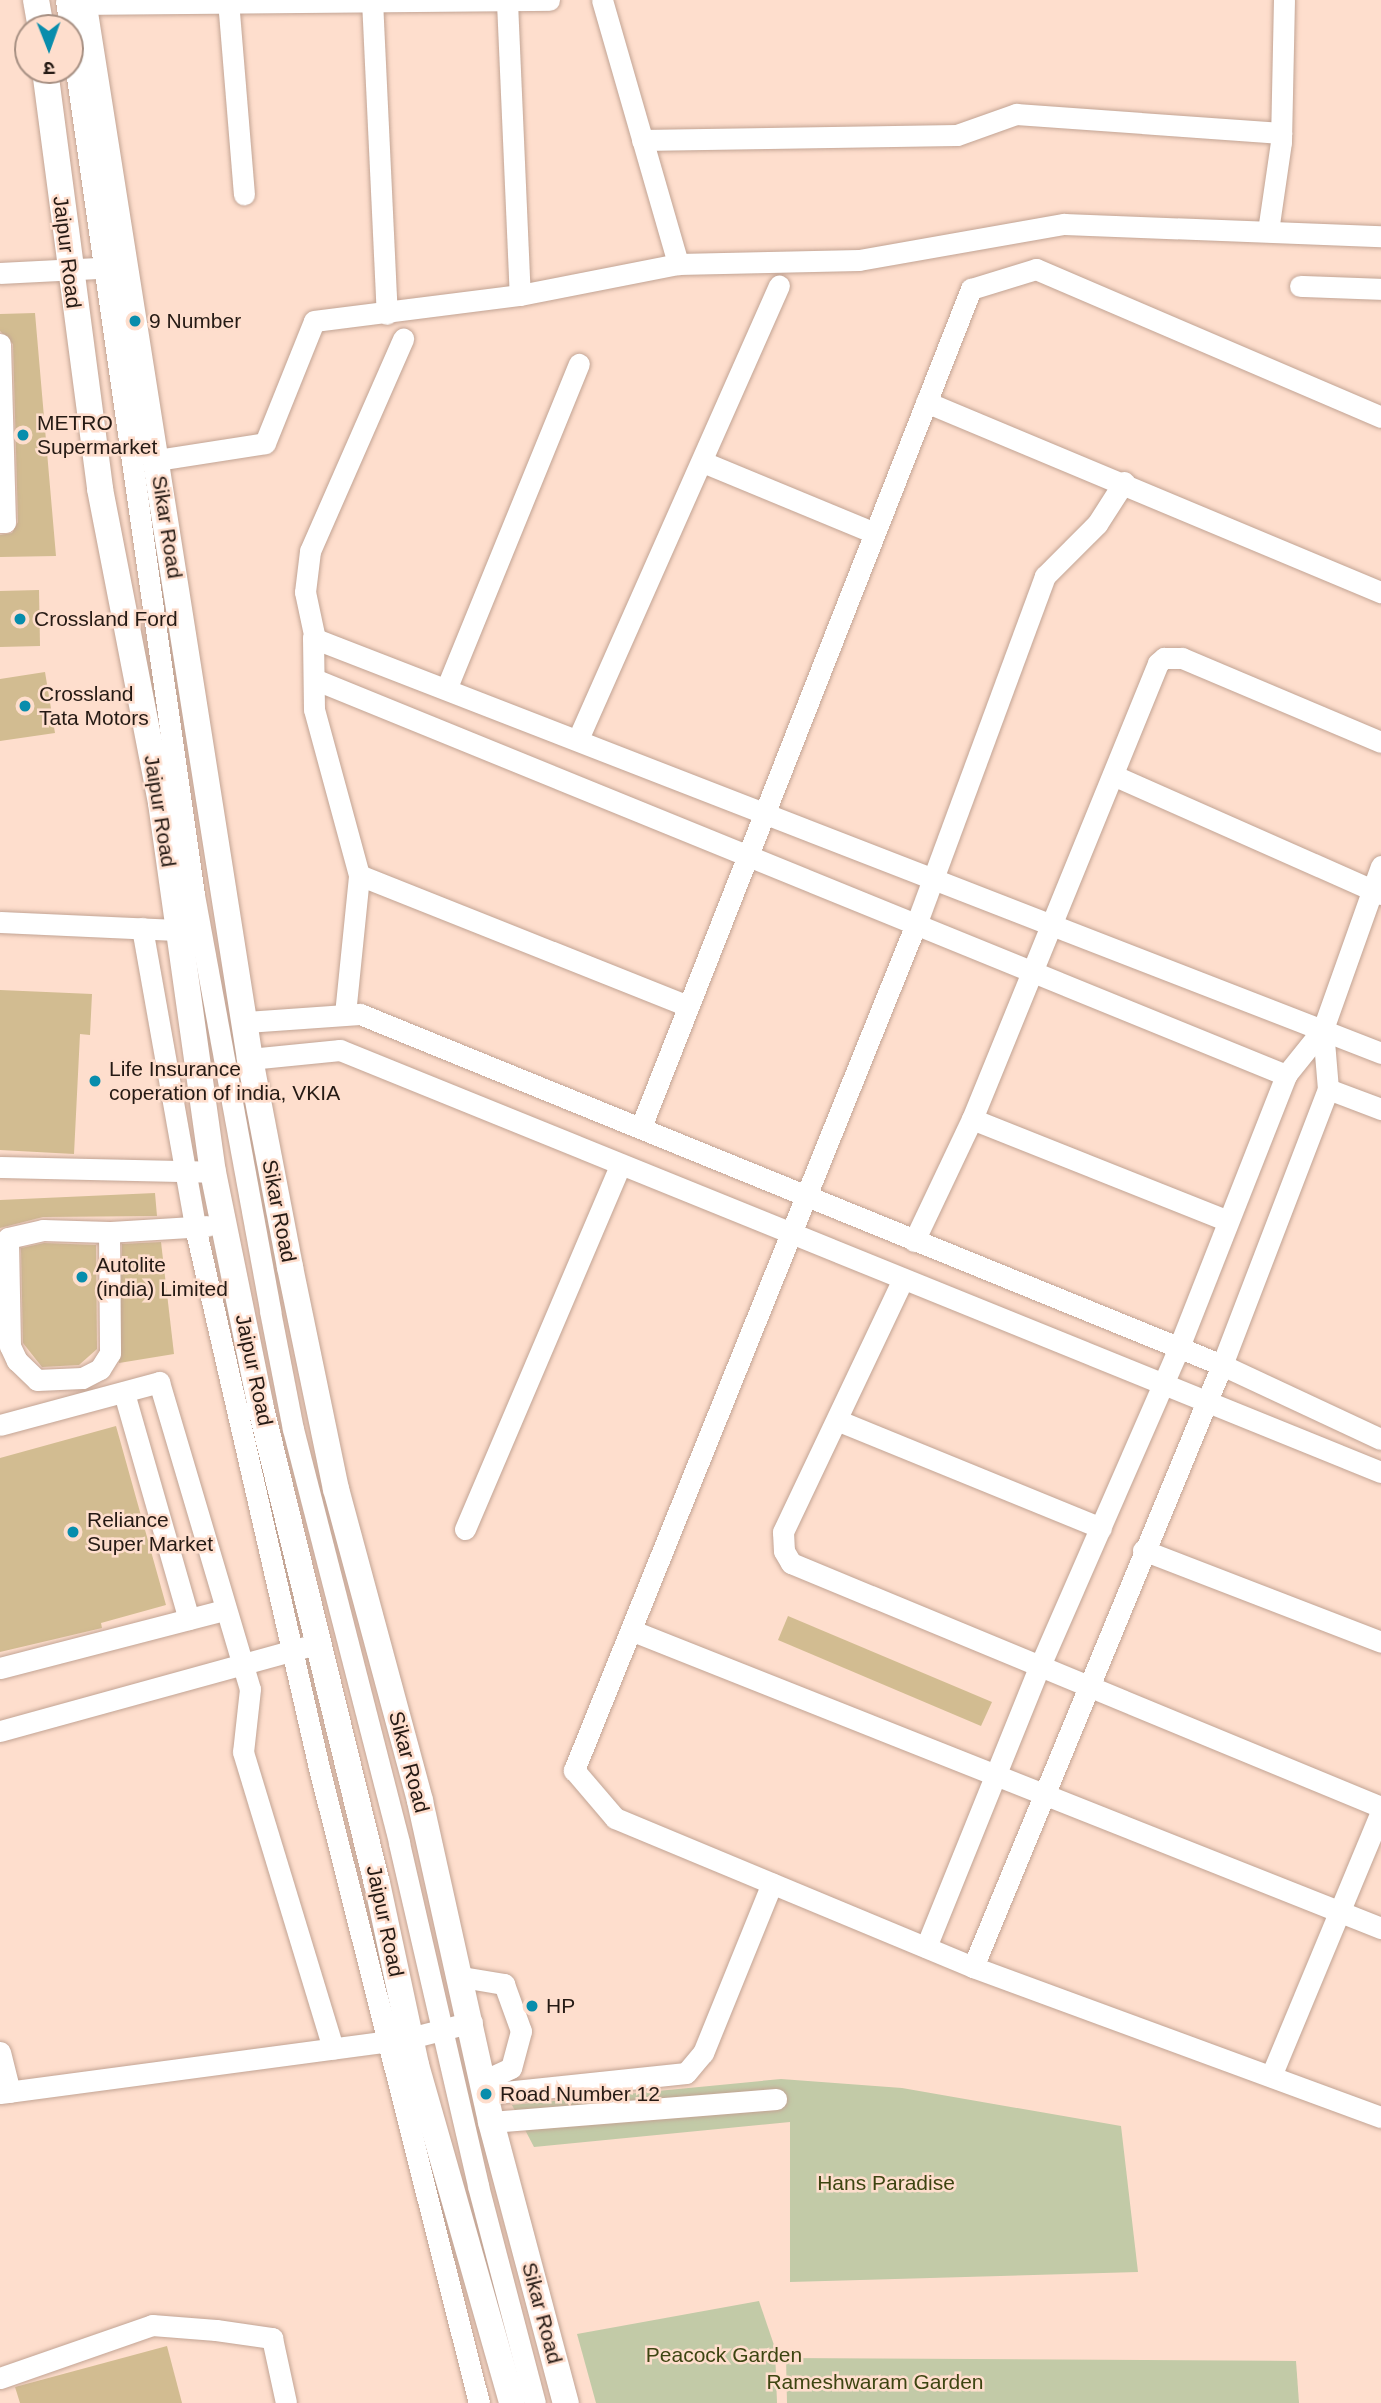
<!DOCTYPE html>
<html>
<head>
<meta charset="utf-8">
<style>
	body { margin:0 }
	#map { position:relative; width:1381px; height:2403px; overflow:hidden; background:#fedecd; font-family:Helvetica,"Noto Sans Devanagari",sans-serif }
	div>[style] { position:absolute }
	.green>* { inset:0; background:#c2caa7 }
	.building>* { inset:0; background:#d2bc91 }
	.roads { filter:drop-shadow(0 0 2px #c2a494) drop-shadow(0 0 2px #c2a494) }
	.minor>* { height:21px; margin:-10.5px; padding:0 10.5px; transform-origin:10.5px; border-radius:10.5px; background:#fff }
	.major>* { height:26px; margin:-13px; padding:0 13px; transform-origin:13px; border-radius:13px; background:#fff }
	.dots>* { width:19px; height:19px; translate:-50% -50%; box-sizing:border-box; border:4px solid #fedecd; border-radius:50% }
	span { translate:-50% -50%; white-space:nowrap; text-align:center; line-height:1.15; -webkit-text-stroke:5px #fedecd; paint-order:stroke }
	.street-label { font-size:21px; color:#251a14 }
	.poi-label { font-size:21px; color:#251a14 }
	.left { translate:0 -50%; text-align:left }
	.park-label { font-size:21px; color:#3d4511 }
	.north { position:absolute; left:14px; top:14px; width:70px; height:70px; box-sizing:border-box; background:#fedecd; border:2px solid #a79083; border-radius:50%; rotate:179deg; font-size:19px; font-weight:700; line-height:28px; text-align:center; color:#251a14 }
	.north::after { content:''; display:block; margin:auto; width:24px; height:32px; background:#088dac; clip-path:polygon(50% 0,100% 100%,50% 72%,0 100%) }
</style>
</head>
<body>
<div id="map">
	<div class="green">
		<i style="clip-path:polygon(781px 2079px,902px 2088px,1121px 2126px,1138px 2272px,790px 2282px,790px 2122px,534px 2147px,512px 2105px)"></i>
		<i style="clip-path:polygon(759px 2301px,775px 2348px,777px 2403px,596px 2403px,577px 2334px)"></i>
		<i style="clip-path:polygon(786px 2358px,1296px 2361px,1299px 2403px,787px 2403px)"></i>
	</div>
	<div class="building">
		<i style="clip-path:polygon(35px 313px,56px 556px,0 557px,0 535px,12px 533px,18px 522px,13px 344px,0 331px,0 314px)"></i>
		<i style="clip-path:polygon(39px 590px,40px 646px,0 647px,0 591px)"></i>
		<i style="clip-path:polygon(45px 672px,55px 733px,0 741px,0 679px)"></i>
		<i style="clip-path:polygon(0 990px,92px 994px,90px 1035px,80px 1034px,74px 1154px,0 1150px)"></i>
		<i style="clip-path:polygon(155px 1193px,157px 1216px,43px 1217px,0 1228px,0 1200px)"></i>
		<i style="clip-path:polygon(161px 1242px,174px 1354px,119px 1363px,122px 1244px)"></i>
		<i style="clip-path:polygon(44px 1243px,96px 1245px,97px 1349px,79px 1365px,42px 1367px,23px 1343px,21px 1248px)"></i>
		<i style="clip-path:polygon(116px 1426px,166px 1605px,101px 1623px,102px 1628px,0 1652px,0 1458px)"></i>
		<i style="clip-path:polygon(788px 1616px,992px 1702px,981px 1726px,778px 1640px)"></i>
		<i style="clip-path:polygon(167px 2346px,182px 2403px,20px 2403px,15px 2387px)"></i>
	</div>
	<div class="roads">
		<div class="minor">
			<i style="left:66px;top:0;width:904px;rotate:81.86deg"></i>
			<i style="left:194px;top:895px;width:423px;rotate:79.6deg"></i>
			<i style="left:270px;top:1311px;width:120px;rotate:79deg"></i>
			<i style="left:293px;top:1429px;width:427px;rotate:75.6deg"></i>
			<i style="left:399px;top:1843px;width:352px;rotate:77deg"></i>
			<i style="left:478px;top:2186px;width:224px;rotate:75.3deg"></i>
			<i style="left:228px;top:0;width:195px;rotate:85.3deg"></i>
			<i style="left:372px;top:0;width:314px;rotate:87.3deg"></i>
			<i style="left:602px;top:0;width:275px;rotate:73.9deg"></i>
			<i style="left:507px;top:2px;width:293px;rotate:87.5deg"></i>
			<i style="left:84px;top:4px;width:465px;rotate:-0.5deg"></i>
			<i style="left:642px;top:140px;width:315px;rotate:-0.9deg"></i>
			<i style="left:957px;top:135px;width:63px;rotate:-19.6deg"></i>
			<i style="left:1016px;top:114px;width:266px;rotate:4.1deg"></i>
			<i style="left:1268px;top:231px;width:90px;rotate:-81.7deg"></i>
			<i style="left:1281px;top:142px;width:142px;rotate:-88.8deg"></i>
			<i style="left:0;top:273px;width:117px;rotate:-2.9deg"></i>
			<i style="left:1300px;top:286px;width:81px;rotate:2.1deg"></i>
			<i style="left:0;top:344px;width:178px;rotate:88.4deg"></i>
			<i style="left:5px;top:522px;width:5px;rotate:180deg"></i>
			<i style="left:926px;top:402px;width:493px;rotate:22.7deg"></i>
			<i style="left:157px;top:460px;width:109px;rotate:-8.9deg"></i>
			<i style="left:265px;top:443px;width:131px;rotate:-68.1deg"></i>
			<i style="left:314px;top:321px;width:208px;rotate:-7.2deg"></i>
			<i style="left:520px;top:295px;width:161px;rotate:-11.1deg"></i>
			<i style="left:678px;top:264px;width:181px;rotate:-1.3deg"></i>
			<i style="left:859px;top:260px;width:208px;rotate:-10deg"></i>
			<i style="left:1064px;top:224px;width:317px;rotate:2.2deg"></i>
			<i style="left:703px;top:462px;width:185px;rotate:22.5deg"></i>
			<i style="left:1124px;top:482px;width:50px;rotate:122.7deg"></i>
			<i style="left:1097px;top:524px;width:74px;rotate:135deg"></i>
			<i style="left:1045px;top:576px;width:371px;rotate:110.3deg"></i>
			<i style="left:916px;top:924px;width:913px;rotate:112.01deg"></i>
			<i style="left:574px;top:1770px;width:63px;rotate:49.5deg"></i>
			<i style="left:615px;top:1818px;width:388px;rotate:22.6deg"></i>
			<i style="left:973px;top:1967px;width:435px;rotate:20.2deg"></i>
			<i style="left:315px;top:639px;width:48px;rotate:-102deg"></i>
			<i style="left:305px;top:592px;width:41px;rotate:-83deg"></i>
			<i style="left:310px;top:551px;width:232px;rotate:-66.3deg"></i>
			<i style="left:314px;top:679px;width:1050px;rotate:22.17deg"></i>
			<i style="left:447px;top:687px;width:349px;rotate:-67.8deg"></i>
			<i style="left:578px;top:739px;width:496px;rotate:-66.1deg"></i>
			<i style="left:1115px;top:776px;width:291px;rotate:23.9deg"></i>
			<i style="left:359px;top:875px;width:354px;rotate:21.7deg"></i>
			<i style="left:0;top:922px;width:177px;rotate:2.6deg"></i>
			<i style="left:142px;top:928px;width:304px;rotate:79.9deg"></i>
			<i style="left:195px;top:1227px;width:555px;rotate:77.09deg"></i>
			<i style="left:319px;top:1768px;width:655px;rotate:75.86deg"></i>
			<i style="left:345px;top:1014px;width:140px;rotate:-84.2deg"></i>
			<i style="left:359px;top:875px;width:172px;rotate:-105.2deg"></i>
			<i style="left:314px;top:709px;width:71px;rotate:-90.8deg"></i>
			<i style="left:313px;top:638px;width:1146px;rotate:21.23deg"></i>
			<i style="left:246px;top:1022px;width:114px;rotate:-4deg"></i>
			<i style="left:360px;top:1014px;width:931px;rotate:22.16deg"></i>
			<i style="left:1222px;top:1365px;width:175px;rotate:25deg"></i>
			<i style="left:250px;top:1059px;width:90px;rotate:-5.7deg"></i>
			<i style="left:340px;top:1050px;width:1123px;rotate:22.07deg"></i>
			<i style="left:1328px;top:1089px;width:57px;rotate:20.7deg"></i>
			<i style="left:972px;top:1119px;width:273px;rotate:21.7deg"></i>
			<i style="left:641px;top:1127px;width:901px;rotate:-68.51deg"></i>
			<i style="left:971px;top:289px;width:68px;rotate:-17.1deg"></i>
			<i style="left:1036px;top:269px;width:375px;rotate:23.2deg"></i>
			<i style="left:0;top:1167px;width:213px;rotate:1.3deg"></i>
			<i style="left:109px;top:1232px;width:121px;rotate:89.5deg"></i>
			<i style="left:110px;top:1353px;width:19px;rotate:122deg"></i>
			<i style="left:100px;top:1369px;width:20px;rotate:153deg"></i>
			<i style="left:82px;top:1378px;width:45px;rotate:177.5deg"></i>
			<i style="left:37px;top:1380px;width:28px;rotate:-136deg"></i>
			<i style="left:17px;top:1361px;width:17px;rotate:-115deg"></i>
			<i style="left:10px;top:1346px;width:108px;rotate:-91.1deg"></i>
			<i style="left:8px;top:1238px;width:36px;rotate:-13deg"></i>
			<i style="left:43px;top:1230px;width:66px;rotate:1.7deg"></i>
			<i style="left:109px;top:1232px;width:98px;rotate:-3.5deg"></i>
			<i style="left:914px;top:1241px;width:135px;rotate:-64.6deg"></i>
			<i style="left:972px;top:1119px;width:492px;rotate:-67.8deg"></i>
			<i style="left:1158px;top:663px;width:8px;rotate:-40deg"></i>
			<i style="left:1164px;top:658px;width:18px"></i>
			<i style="left:1182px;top:658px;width:216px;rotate:22.9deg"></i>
			<i style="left:903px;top:1279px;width:280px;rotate:115.4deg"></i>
			<i style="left:783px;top:1532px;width:19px;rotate:87deg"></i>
			<i style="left:784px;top:1551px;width:14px;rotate:60deg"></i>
			<i style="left:791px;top:1563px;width:638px;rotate:22.47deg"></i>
			<i style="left:124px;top:1393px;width:235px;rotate:74deg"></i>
			<i style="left:839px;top:1421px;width:283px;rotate:22.2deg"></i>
			<i style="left:0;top:1425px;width:165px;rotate:-15.1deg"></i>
			<i style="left:159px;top:1382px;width:320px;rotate:73.5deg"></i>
			<i style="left:250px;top:1689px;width:63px;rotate:96.3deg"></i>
			<i style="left:243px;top:1752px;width:310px;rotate:73.1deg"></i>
			<i style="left:465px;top:1529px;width:396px;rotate:-66.9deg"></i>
			<i style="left:1143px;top:1550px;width:255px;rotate:21.1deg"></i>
			<i style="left:633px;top:1631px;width:805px;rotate:21.66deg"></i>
			<i style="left:0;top:1668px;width:231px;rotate:-14.5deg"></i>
			<i style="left:0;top:1731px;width:316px;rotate:-15.4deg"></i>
			<i style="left:926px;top:1947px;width:301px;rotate:-68deg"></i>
			<i style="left:1039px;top:1668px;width:350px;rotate:-66.4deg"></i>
			<i style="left:1179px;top:1347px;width:292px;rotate:-68.5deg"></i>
			<i style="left:1286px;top:1075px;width:59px;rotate:-51.2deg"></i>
			<i style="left:1323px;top:1029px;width:173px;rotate:-70.4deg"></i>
			<i style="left:973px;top:1967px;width:651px;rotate:-67.53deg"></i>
			<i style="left:1222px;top:1365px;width:296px;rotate:-69deg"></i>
			<i style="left:1328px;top:1089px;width:60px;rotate:-94.8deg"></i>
			<i style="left:462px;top:1977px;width:43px;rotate:9.5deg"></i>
			<i style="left:504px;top:1984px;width:50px;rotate:70.1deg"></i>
			<i style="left:521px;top:2031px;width:38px;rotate:105deg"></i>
			<i style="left:511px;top:2068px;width:31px;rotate:155deg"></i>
			<i style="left:0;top:2052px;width:41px;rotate:76deg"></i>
			<i style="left:1271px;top:2076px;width:286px;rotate:-67.4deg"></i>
			<i style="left:0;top:2093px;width:414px;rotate:-7.6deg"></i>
			<i style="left:410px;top:2038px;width:64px;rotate:-14.5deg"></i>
			<i style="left:486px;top:2094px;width:201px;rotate:-6deg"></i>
			<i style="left:686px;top:2073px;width:26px;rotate:-50deg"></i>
			<i style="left:703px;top:2053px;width:183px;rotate:-67.9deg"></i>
			<i style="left:491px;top:2122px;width:286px;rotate:-4.6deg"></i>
			<i style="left:0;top:2378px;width:161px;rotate:-19.2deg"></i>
			<i style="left:152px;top:2325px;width:64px;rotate:4.5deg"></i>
			<i style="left:216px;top:2330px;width:57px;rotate:8.1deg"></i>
			<i style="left:272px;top:2338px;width:66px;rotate:77.8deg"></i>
		</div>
		<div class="major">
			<i style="left:36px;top:0;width:28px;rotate:80deg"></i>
			<i style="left:83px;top:0;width:1072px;rotate:81.04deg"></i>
			<i style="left:250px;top:1059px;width:212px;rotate:79.1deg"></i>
			<i style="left:290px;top:1267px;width:227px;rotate:78.3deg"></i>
			<i style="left:336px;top:1489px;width:323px;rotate:74.9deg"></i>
			<i style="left:420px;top:1801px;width:329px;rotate:77.5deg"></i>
			<i style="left:491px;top:2122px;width:291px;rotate:75.1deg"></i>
			<i style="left:45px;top:70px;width:423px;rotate:82.5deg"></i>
			<i style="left:100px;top:489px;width:320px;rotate:79deg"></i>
			<i style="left:161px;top:803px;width:373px;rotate:82deg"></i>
			<i style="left:213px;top:1172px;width:237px;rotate:78.5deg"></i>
			<i style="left:260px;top:1404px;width:493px;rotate:76.3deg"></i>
			<i style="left:377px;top:1883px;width:186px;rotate:77.9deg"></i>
			<i style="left:416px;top:2065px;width:351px;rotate:74.1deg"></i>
		</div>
	</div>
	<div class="dots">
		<i style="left:135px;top:321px;background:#088dac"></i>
		<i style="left:23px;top:435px;background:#088dac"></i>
		<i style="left:20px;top:619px;background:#088dac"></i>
		<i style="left:25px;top:706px;background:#088dac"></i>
		<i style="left:95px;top:1081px;background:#088dac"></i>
		<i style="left:82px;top:1277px;background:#088dac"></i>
		<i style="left:73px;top:1532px;background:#088dac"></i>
		<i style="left:532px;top:2006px;background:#088dac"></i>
		<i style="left:486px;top:2094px;background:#088dac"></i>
	</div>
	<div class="street-label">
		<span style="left:67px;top:252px;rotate:83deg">Jaipur Road</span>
		<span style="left:167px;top:527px;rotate:81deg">Sikar Road</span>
		<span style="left:160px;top:811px;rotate:81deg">Jaipur Road</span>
		<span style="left:279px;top:1211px;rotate:79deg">Sikar Road</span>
		<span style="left:254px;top:1370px;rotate:78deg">Jaipur Road</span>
		<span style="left:409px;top:1762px;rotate:75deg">Sikar Road</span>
		<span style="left:385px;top:1921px;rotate:78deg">Jaipur Road</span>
		<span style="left:542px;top:2313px;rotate:75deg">Sikar Road</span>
	</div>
	<div class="poi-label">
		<span class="left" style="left:149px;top:321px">9 Number</span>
		<span class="left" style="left:37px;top:435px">METRO<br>Supermarket</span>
		<span class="left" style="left:34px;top:619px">Crossland Ford</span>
		<span class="left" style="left:39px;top:706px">Crossland<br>Tata Motors</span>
		<span class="left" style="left:109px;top:1081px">Life Insurance<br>coperation of india, VKIA</span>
		<span class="left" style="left:96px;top:1277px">Autolite<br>(india) Limited</span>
		<span class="left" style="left:87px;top:1532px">Reliance<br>Super Market</span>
		<span class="left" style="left:546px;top:2006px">HP</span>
		<span class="left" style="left:500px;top:2094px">Road Number 12</span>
	</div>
	<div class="park-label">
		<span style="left:886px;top:2183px">Hans Paradise</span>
		<span style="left:724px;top:2355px">Peacock Garden</span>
		<span style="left:875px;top:2382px">Rameshwaram Garden</span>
	</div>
	<div class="north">उ</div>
</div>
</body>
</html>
